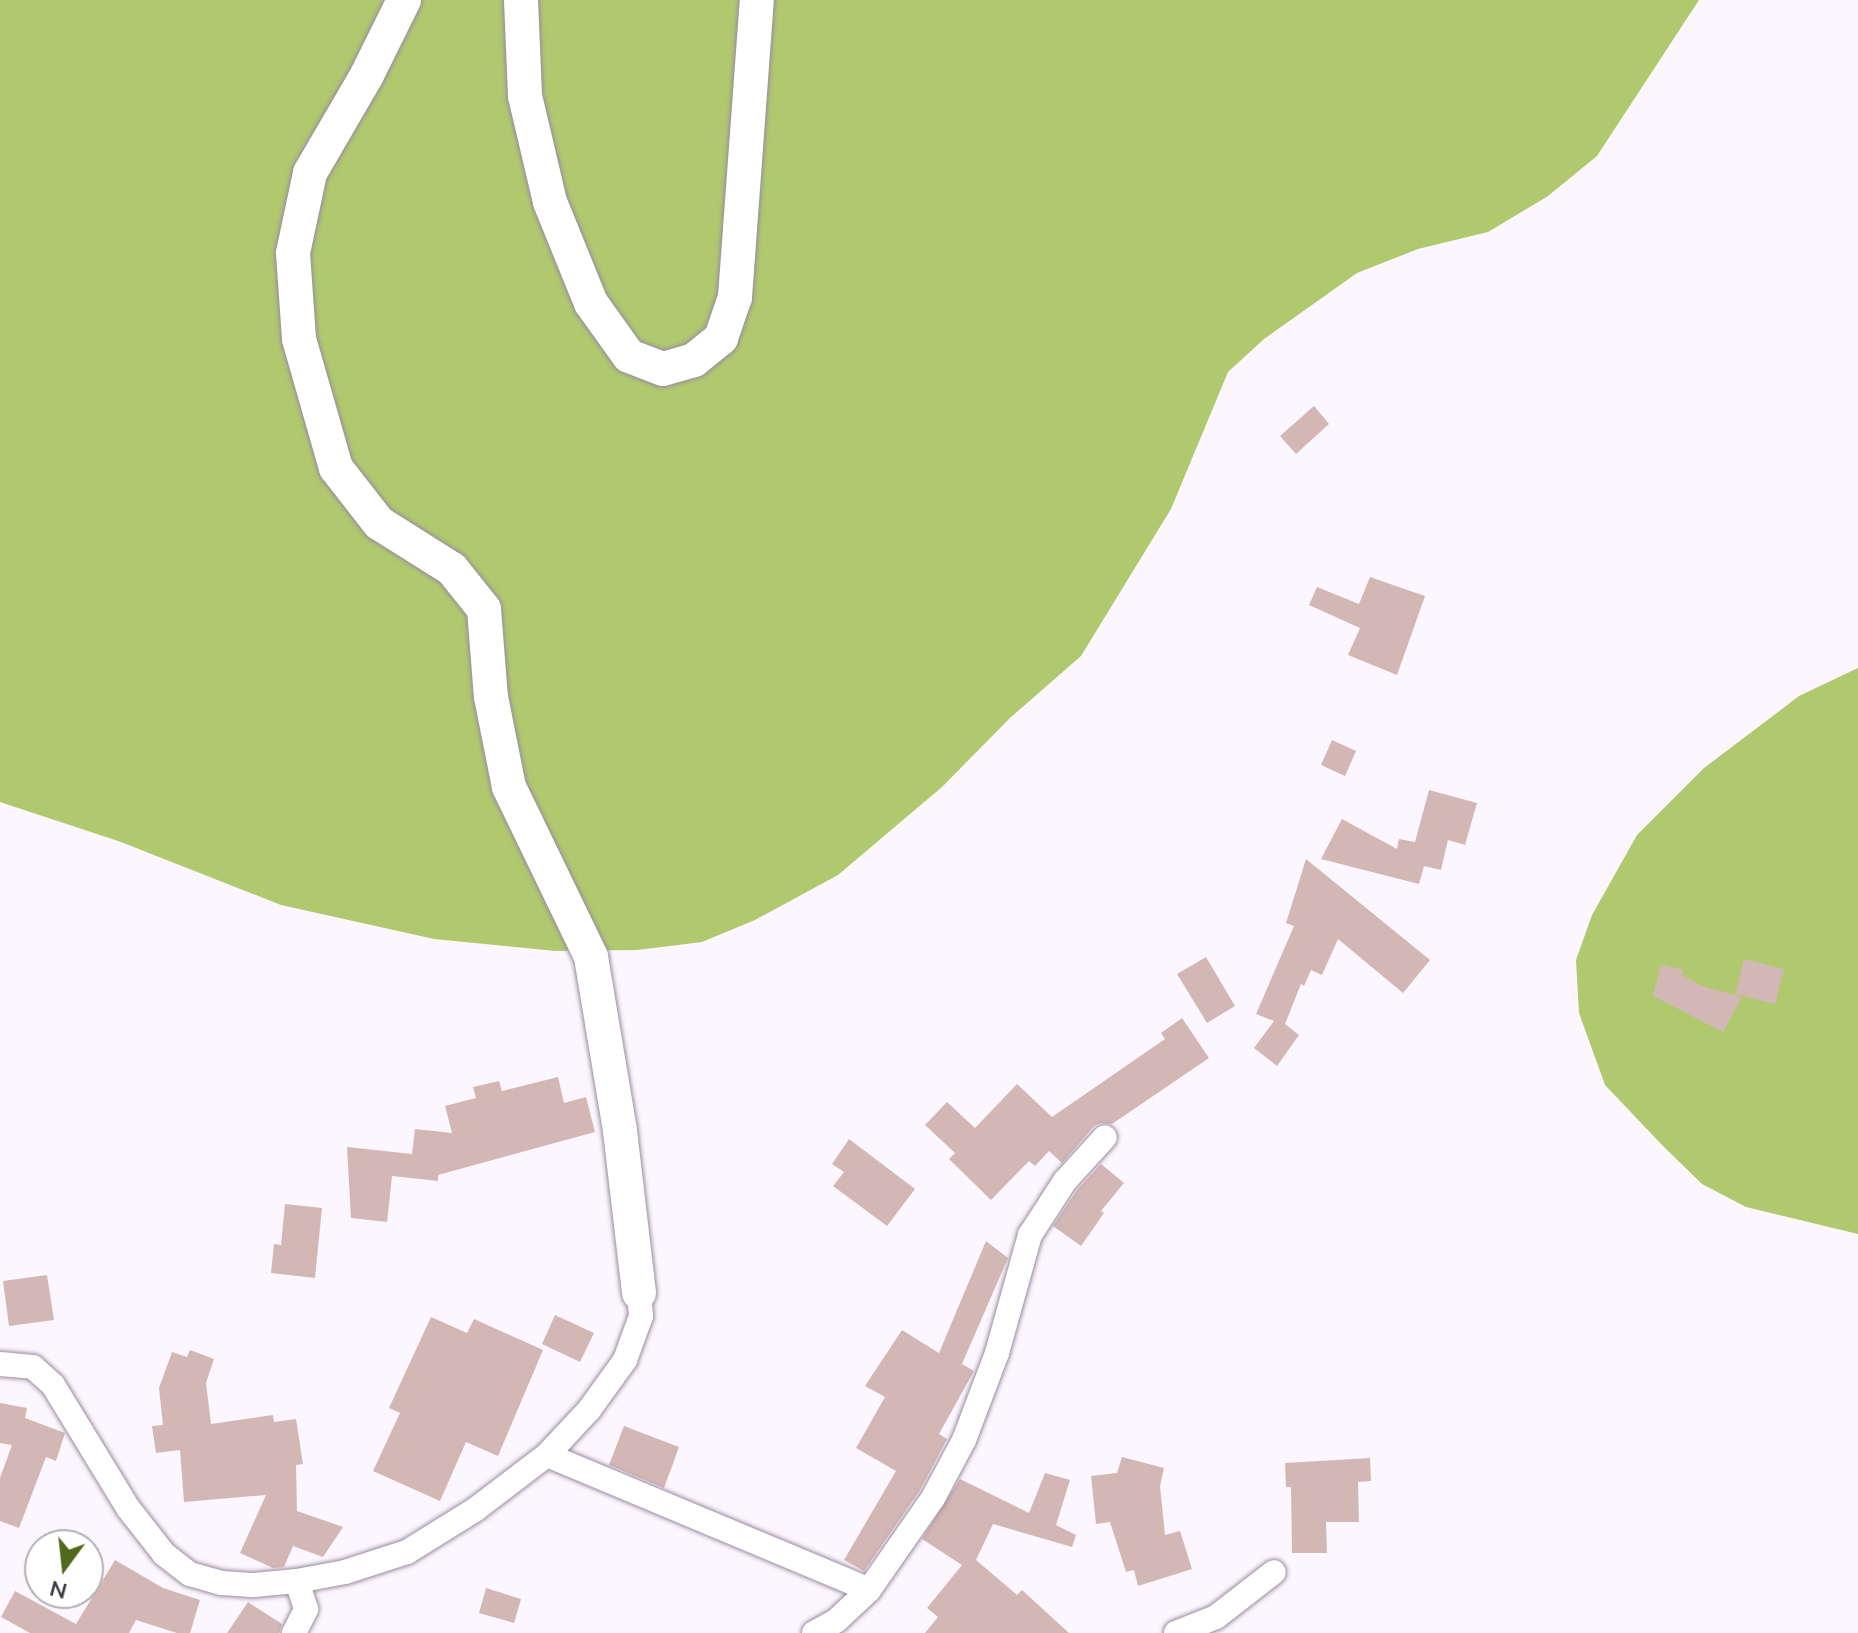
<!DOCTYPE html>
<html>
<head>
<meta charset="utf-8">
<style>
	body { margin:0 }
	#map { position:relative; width:1858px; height:1633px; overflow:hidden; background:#fcf6ff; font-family:Mulish,sans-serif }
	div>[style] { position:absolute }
	.forest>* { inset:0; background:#b0c96f }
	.building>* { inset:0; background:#d3b7b5 }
	.roads { filter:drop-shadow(0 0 2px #998b9e) drop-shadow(0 0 2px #998b9e) }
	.street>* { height:24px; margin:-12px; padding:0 12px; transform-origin:12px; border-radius:12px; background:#fff }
	.secondary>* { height:34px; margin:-17px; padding:0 17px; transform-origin:17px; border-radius:17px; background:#fff }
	span { translate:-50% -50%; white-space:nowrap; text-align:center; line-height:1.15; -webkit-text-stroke:6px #fff; paint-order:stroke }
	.north { position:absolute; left:24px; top:1529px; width:80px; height:80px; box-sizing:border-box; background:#fff; border:2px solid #b2b0b3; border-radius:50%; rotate:195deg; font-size:22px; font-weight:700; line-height:32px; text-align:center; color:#3f3941 }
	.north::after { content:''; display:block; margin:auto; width:28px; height:36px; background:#51691a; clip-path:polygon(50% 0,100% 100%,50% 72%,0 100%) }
</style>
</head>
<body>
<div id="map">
	<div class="forest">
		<i style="clip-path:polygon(0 0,1699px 0,1597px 156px,1548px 196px,1488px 232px,1418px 249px,1357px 273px,1264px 339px,1228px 372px,1171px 509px,1081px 656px,1010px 718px,942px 787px,838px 875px,755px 920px,702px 942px,637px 950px,555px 951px,434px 939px,281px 905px,121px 842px,0 802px)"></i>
		<i style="clip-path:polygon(1858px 668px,1858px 1234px,1746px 1207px,1702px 1184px,1663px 1146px,1605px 1085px,1579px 1013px,1576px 960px,1592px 915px,1637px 835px,1704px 768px,1799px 696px)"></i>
	</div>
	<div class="building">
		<i style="clip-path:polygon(1314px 406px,1329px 424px,1296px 454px,1280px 436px)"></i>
		<i style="clip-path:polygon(1370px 577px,1425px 596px,1397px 675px,1348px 655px,1360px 628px,1309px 605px,1317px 587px,1359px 604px)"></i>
		<i style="clip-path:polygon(1332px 740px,1356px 751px,1345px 776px,1321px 765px)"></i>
		<i style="clip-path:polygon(1429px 790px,1477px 803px,1465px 845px,1448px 840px,1441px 870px,1424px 866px,1419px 884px,1321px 859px,1342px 819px,1397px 849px,1399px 839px,1415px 842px)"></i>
		<i style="clip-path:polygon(1306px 859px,1430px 960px,1403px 993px,1338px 939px,1322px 975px,1311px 970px,1304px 986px,1301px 984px,1285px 1024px,1299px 1035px,1277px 1066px,1254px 1048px,1274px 1021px,1256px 1014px,1294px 926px,1286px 923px)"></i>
		<i style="clip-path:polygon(1206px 957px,1235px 1006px,1207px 1023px,1177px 974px)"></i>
		<i style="clip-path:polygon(1744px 959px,1784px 969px,1775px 1004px,1735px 994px)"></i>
		<i style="clip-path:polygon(1661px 964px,1684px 970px,1682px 975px,1702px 986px,1742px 997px,1723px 1032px,1653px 996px)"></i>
		<i style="clip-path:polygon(1182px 1018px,1209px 1058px,1112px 1124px,1101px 1123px,1094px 1126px,1062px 1163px,1049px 1151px,1035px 1166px,1029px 1161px,991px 1200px,949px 1159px,955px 1153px,925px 1125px,947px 1102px,975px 1128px,1017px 1084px,1052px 1117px,1165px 1039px,1161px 1033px)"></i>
		<i style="clip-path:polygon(558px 1077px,564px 1103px,586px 1097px,595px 1132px,438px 1175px,438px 1181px,392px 1176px,387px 1222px,351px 1218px,347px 1147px,412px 1154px,415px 1129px,452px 1133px,445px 1106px,476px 1098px,473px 1087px,499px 1081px,502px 1091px)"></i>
		<i style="clip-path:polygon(849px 1139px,915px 1189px,887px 1226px,833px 1186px,844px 1172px,832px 1164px)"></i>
		<i style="clip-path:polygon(1101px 1164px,1124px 1183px,1101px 1211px,1104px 1213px,1081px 1246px,1053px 1226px,1077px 1190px)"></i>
		<i style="clip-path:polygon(285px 1204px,322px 1208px,315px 1278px,271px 1273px,274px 1244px,281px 1245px)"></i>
		<i style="clip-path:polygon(986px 1241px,1008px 1258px,962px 1364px,974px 1371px,939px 1434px,947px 1439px,920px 1490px,864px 1571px,844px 1560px,896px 1471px,856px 1448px,885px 1397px,865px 1386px,902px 1330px,939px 1353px)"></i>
		<i style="clip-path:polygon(47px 1275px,54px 1320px,9px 1326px,3px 1281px)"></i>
		<i style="clip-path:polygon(555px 1315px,594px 1333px,580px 1362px,542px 1344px)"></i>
		<i style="clip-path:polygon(431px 1317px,467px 1333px,474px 1319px,543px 1350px,498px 1456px,466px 1442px,440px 1501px,373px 1471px,400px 1413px,389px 1408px)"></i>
		<i style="clip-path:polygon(190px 1350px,214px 1359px,206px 1383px,211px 1424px,273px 1415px,274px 1422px,296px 1419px,303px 1464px,296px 1465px,297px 1511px,343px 1527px,323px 1557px,293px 1546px,284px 1567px,273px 1568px,240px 1553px,266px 1495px,184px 1502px,180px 1450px,156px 1453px,152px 1426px,163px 1425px,159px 1388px,172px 1352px,187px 1357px)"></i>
		<i style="clip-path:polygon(0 1403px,27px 1408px,25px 1418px,65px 1433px,56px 1461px,46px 1457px,19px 1528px,0 1521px,0 1478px,12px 1445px,0 1443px)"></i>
		<i style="clip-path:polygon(624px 1426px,679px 1447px,664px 1488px,609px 1465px)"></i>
		<i style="clip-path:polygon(1122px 1457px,1164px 1468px,1160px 1486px,1165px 1535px,1180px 1531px,1192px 1569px,1138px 1586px,1134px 1570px,1126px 1572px,1110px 1522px,1096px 1524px,1091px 1476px,1117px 1473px)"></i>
		<i style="clip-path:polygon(1370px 1458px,1371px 1481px,1358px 1482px,1359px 1522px,1326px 1522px,1327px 1553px,1292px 1553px,1291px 1487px,1286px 1487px,1285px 1463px)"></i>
		<i style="clip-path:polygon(1045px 1473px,1070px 1480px,1056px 1525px,1076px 1535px,1072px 1547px,993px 1524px,976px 1560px,1017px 1595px,1022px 1590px,1069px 1633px,925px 1633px,938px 1617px,927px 1608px,962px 1565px,922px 1539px,960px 1479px,1029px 1513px)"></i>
		<i style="clip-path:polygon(115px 1560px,163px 1588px,200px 1600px,190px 1633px,177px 1633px,136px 1620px,129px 1633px,30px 1633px,1px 1617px,15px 1591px,76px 1624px)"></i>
		<i style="clip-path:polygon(486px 1588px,521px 1599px,514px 1623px,479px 1613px)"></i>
		<i style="clip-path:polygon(248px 1602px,282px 1624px,279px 1633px,227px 1633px)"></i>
	</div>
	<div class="roads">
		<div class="street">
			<i style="left:0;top:1364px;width:33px;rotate:5deg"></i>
			<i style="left:33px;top:1367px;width:27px;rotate:42deg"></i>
			<i style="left:53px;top:1385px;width:144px;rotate:58.6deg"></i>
			<i style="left:128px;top:1508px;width:58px;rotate:52deg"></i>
			<i style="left:164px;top:1554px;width:33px;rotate:38deg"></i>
			<i style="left:190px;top:1574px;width:33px;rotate:16deg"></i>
			<i style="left:222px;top:1583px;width:32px;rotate:4deg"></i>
			<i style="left:254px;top:1585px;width:43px;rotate:-5.3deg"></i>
			<i style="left:297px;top:1581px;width:49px;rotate:-10.6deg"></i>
			<i style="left:345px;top:1572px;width:65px;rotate:-17.9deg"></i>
			<i style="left:407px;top:1552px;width:81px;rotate:-31.9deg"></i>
			<i style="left:476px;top:1509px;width:89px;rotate:-37.3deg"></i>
			<i style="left:547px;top:1455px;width:349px;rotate:22.7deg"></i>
			<i style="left:547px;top:1455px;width:62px;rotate:-47deg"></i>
			<i style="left:589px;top:1410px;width:62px;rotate:-54.2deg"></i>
			<i style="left:625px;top:1360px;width:47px;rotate:-70deg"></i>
			<i style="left:641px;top:1316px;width:23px;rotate:-95deg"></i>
			<i style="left:294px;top:1633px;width:27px;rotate:-63deg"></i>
			<i style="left:306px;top:1609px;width:29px;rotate:-108deg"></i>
			<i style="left:814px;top:1633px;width:26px;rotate:-29deg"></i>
			<i style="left:837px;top:1620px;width:44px;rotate:-43.2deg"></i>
			<i style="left:869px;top:1590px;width:112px;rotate:-55.2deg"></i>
			<i style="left:933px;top:1498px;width:66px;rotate:-61.9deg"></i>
			<i style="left:964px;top:1440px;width:93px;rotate:-69.2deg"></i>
			<i style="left:997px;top:1353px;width:123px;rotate:-74.4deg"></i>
			<i style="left:1030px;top:1235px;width:64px;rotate:-57.1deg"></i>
			<i style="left:1065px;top:1181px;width:59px;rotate:-47.7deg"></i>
			<i style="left:1176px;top:1633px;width:43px;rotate:-21.8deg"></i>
			<i style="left:1216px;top:1617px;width:73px;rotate:-37.8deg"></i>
		</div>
		<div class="secondary">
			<i style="left:404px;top:0;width:84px;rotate:116.3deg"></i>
			<i style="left:367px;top:75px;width:113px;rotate:120.2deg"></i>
			<i style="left:310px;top:173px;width:82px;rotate:102deg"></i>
			<i style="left:293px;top:253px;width:86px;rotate:86deg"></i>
			<i style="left:299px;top:339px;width:134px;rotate:74deg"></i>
			<i style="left:336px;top:468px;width:70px;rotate:52deg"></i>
			<i style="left:379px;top:523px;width:86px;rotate:32.2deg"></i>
			<i style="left:452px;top:569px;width:51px;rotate:51.3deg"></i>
			<i style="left:484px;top:609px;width:88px;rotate:85.5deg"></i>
			<i style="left:491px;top:697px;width:92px;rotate:78.7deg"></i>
			<i style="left:509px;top:787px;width:189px;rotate:64.2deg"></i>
			<i style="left:591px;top:957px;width:176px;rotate:80.5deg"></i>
			<i style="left:620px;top:1131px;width:163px;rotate:83.3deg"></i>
			<i style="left:521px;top:0;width:96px;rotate:87.6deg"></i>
			<i style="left:525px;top:96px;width:109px;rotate:76.7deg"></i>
			<i style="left:550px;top:202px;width:109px;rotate:67.9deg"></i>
			<i style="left:591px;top:303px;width:65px;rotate:54.4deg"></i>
			<i style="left:629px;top:356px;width:36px;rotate:21deg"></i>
			<i style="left:663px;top:369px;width:32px;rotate:-16deg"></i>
			<i style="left:694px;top:360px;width:35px;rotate:-39deg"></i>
			<i style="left:721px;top:338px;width:43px;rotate:-71.1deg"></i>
			<i style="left:735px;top:297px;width:298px;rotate:-85.8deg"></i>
		</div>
	</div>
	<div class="north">N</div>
</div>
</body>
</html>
